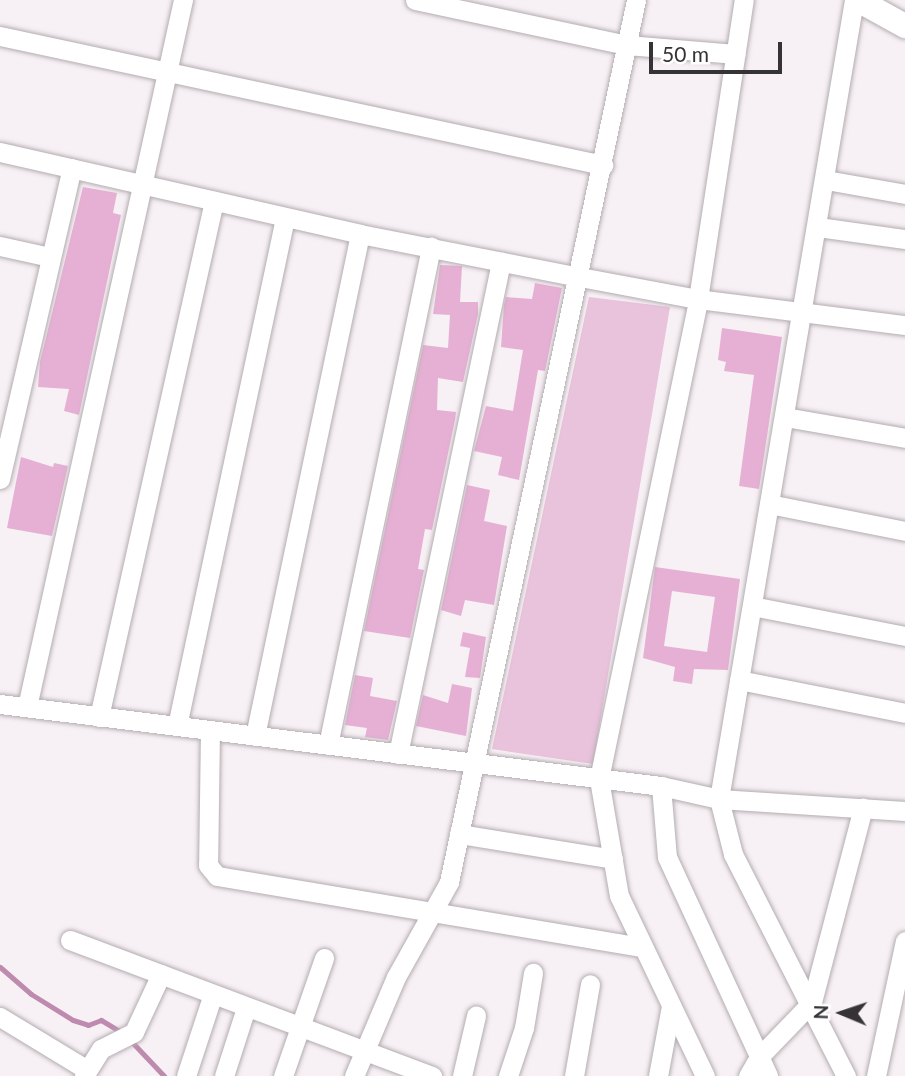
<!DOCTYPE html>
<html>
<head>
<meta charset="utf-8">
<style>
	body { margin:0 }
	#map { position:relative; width:905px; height:1076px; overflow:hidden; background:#f7f0f4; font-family:Lato,sans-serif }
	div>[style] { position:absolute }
	.green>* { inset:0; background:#e9c2db }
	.stream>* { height:5px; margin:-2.5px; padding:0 2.5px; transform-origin:2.5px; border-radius:2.5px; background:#be8aad }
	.building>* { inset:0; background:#e6b0d4 }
	.roads { filter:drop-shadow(0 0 2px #b3acb1) drop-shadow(0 0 2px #b3acb1) }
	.minor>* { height:19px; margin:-9.5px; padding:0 9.5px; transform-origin:9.5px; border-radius:9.5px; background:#fff }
	.tertiary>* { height:24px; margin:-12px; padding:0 12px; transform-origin:12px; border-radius:12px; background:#fff }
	span { translate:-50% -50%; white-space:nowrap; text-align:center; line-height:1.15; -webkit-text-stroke:5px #fff; paint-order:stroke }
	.north { position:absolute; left:807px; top:978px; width:70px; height:70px; -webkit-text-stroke:5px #fff; paint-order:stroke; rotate:272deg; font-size:19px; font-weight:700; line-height:28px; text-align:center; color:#353335 }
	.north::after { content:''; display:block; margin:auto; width:24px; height:32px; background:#353335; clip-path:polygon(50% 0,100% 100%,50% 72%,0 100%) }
	.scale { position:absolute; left:649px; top:42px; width:133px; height:32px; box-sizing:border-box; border:4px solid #353335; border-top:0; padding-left:9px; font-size:21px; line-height:24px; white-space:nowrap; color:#353335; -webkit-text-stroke:5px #fff; paint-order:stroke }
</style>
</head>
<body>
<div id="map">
	<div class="green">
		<i style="clip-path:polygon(589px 297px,670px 307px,593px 764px,492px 749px)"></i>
	</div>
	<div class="stream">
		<i style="left:0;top:967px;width:41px;rotate:41.1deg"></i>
		<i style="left:31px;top:994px;width:49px;rotate:31.8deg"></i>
		<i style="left:73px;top:1020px;width:16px;rotate:18deg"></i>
		<i style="left:88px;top:1025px;width:14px;rotate:-21deg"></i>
		<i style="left:101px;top:1020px;width:26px;rotate:31deg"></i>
		<i style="left:130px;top:1040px;width:50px;rotate:46.6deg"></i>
	</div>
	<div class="building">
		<i style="clip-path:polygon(83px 187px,117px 193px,113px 213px,121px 215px,79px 415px,64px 411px,69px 389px,38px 387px,40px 362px)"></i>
		<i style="clip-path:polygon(440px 265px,462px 266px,460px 302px,478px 302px,478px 314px,463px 382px,438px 378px,437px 410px,456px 412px,455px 420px,432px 530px,425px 529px,418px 569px,424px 570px,410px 638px,364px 631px,423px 345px,448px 348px,450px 315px,433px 314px)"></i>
		<i style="clip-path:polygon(535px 283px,562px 288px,545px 371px,538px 370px,519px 480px,498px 475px,502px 457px,474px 451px,486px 406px,513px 411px,523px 350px,501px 347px,504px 305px,506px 297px,532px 299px)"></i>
		<i style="clip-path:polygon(722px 328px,782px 337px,759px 489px,739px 486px,754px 375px,724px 371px,726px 362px,718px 360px)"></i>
		<i style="clip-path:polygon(21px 457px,53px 467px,54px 463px,68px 466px,52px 536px,7px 528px)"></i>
		<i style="clip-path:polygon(467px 485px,490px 490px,484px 521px,507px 526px,494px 605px,465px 600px,461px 616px,441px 610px)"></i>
		<i style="clip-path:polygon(evenodd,655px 567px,740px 579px,728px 670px,694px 669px,692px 684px,673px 681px,675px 667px,643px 658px,655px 567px,672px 591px,715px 597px,707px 652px,664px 646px,672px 591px)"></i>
		<i style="clip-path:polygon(463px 632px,486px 637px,480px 678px,465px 677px,470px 648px,460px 646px)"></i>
		<i style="clip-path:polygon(355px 675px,373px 678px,370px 696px,397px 701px,388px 740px,365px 737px,367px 728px,345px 725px)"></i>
		<i style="clip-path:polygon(452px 684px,472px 688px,466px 736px,416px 726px,423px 695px,448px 703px)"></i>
	</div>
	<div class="roads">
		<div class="minor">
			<i style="left:415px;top:0;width:217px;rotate:12deg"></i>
			<i style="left:627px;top:45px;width:109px;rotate:4.7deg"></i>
			<i style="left:0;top:36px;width:617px;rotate:12.08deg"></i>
			<i style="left:0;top:152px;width:369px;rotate:12.8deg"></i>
			<i style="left:360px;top:234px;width:224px;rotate:11.1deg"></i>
			<i style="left:580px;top:277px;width:120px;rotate:10.6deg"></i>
			<i style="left:698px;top:299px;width:209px;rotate:7.2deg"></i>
			<i style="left:826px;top:180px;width:80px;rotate:10deg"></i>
			<i style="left:818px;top:227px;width:88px;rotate:7.9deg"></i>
			<i style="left:0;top:246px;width:51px;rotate:12.4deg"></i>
			<i style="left:785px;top:417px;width:122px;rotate:9.9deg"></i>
			<i style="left:0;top:479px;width:319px;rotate:-77deg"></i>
			<i style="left:769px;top:504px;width:139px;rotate:11.2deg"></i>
			<i style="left:752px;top:606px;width:156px;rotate:11.1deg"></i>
			<i style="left:739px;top:680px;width:169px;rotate:11.2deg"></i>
			<i style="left:0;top:704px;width:666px;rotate:7.07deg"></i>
			<i style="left:661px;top:786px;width:59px;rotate:12.6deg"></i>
			<i style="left:719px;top:799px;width:186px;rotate:3.7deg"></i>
			<i style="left:27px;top:707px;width:724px;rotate:-77.56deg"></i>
			<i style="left:99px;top:717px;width:529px;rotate:-77.44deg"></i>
			<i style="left:177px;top:726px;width:519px;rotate:-78deg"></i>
			<i style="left:210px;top:730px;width:135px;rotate:90.8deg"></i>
			<i style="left:208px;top:865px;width:14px;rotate:51deg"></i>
			<i style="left:217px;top:876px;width:432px;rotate:9.5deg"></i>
			<i style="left:255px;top:736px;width:513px;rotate:-78.19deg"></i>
			<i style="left:328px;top:745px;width:509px;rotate:-78.31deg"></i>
			<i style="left:398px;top:754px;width:503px;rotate:-78.18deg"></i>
			<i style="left:661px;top:786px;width:71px;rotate:85.2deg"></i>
			<i style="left:667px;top:857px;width:241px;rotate:65.2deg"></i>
			<i style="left:459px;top:834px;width:156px;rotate:9.2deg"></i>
			<i style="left:70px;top:940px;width:387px;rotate:20.6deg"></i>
			<i style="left:0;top:1017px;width:102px;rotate:31.3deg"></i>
			<i style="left:84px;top:1076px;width:32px;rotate:-58deg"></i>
			<i style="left:101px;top:1049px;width:37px;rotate:-27deg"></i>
			<i style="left:134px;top:1032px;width:64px;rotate:-65deg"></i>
			<i style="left:186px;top:1076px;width:86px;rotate:-71.8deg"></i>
			<i style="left:224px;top:1076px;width:71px;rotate:-72.1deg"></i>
			<i style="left:283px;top:1076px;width:125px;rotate:-70.8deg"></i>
			<i style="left:354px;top:1076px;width:108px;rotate:-67deg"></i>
			<i style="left:396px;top:977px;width:109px;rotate:-60.8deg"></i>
			<i style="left:449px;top:882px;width:902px;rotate:-78.03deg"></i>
			<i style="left:462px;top:1076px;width:62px;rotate:-76.9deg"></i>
			<i style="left:508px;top:1076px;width:51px;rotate:-71.6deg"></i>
			<i style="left:524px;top:1028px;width:56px;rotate:-80.7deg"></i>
			<i style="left:574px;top:1076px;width:93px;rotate:-80.1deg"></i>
			<i style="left:658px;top:1076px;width:71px;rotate:-79.5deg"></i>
			<i style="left:705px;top:1076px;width:199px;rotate:-115.5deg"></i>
			<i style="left:619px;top:896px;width:119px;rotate:-99.7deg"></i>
			<i style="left:599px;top:779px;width:490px;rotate:-78.3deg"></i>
			<i style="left:698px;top:299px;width:303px;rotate:-81.3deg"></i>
			<i style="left:748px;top:1076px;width:22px;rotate:-60deg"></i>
			<i style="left:759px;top:1057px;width:76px;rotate:-46.1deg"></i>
			<i style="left:812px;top:1002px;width:201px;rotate:-75.3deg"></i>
			<i style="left:846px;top:1076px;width:249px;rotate:-117deg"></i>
			<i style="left:733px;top:854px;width:57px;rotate:-104.3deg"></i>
			<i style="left:719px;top:799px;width:810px;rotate:-80.41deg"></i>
			<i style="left:876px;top:1076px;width:138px;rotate:-77.9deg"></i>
		</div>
		<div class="tertiary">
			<i style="left:858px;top:0;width:54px;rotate:29deg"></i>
		</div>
	</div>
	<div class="north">N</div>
	<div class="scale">50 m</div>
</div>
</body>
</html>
